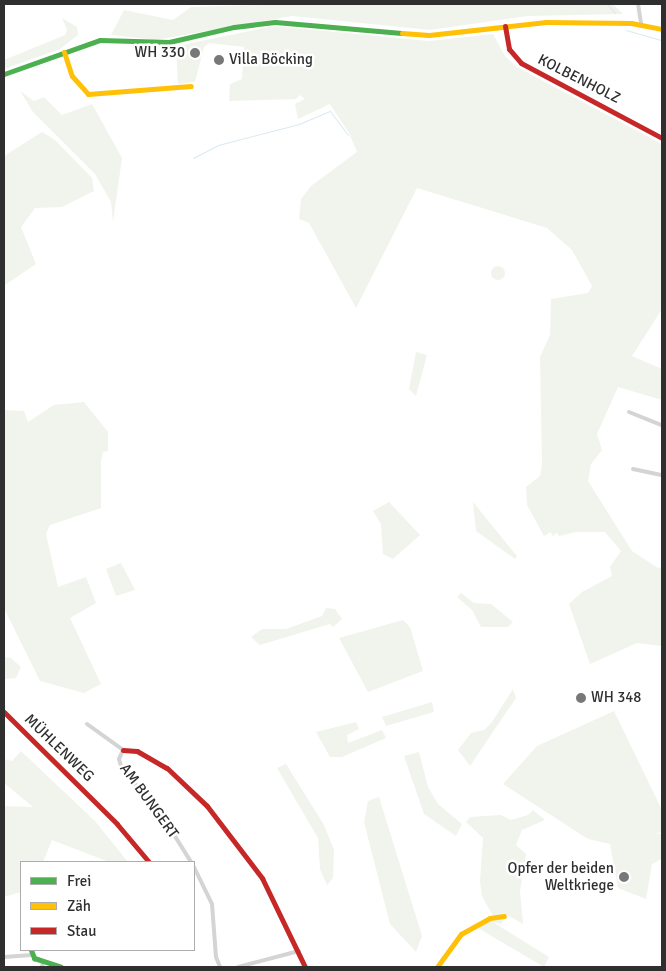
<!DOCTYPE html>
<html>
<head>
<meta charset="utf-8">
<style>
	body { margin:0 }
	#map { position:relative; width:666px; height:971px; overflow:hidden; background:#fff; font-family:Signika,sans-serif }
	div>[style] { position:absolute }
	.green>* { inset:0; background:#f1f4ec }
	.round { border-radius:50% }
	.stream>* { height:1px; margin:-0.5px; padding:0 0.5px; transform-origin:0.5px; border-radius:0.5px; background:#dbe9f0 }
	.street>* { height:4px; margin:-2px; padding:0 2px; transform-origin:2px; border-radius:2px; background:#d4d4d4 }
	.fast>* { height:5px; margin:-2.5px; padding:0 2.5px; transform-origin:2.5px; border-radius:2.5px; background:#4caf50 }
	.slow>* { height:5px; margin:-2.5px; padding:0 2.5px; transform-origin:2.5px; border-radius:2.5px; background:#ffc107 }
	.jam>* { height:5px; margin:-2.5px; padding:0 2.5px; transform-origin:2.5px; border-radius:2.5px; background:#c62828 }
	.dots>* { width:14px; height:14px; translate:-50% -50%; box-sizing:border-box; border:2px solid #fff; border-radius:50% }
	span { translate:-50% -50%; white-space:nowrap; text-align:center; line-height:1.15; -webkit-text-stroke:5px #fff; paint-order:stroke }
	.poi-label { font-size:15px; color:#2f2f2f }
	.right { translate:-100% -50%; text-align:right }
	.left { translate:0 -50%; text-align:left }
	.street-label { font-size:15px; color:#2f2f2f }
	.frame { position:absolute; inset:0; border:5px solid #2f2f2f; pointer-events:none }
	.legend { position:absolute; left:20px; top:861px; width:175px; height:90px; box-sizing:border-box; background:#fff; border:1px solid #acacac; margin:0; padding:6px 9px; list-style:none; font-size:15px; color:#2f2f2f }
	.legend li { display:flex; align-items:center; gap:10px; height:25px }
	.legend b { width:25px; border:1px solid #acacac }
</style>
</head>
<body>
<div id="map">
	<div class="green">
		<i style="clip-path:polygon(294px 4px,613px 4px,623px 14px,528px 16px,430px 30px,292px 16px,156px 40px,111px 35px,124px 10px,173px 20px,191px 7px)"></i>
		<i style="clip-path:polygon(62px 18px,77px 27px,78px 35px,60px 49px,4px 69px,4px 60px,65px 35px,67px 30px)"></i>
		<i style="clip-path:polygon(274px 26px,429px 41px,493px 34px,505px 56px,517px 67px,662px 144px,662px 309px,632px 356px,662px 369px,662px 400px,618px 387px,597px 434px,602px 450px,591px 464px,588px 481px,632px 551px,658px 568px,662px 567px,662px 646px,637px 643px,590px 664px,569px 604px,582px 592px,612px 576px,610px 567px,621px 551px,605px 532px,576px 532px,559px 536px,557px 533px,552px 536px,551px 532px,544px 536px,527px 505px,526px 487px,540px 476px,542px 465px,540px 357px,550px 335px,551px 299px,588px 293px,592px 286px,572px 250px,547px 228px,417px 188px,356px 308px,309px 223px,299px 219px,301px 199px,311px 186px,357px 152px,349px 133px,330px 104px,298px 119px,295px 104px,305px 99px,300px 95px,296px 99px,229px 101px,230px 84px,242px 79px,244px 47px,209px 43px,204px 47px,195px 82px,178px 84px,176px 46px)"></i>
		<i style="clip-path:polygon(20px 91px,34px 101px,44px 97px,62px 115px,92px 104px,122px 158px,113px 222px,111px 202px,95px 174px,33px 112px)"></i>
		<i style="clip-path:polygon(42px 132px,55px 140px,92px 178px,94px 191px,62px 207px,35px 208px,21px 227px,36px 264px,5px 285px,4px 156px)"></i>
		<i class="round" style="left:491px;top:266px;width:14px;height:14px"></i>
		<i style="clip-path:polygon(416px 352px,427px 355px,416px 396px,409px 389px)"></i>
		<i style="clip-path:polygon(84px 402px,108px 432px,108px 451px,103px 452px,101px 461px,101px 508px,50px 525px,46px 534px,58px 587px,86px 577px,96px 603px,70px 618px,101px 684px,84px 693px,40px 681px,4px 608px,4px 410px,24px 411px,28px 422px,54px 405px)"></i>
		<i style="clip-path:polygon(389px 502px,420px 535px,393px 559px,383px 554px,381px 524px,373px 511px)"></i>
		<i style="clip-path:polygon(473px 502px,517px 556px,515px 559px,476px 531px)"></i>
		<i style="clip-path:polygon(121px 563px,135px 590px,116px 596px,106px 569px)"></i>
		<i style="clip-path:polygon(461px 593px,474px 603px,491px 604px,513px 622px,508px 627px,481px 627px,472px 610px,457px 597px)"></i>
		<i style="clip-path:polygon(326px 608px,335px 609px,342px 619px,333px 627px,330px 624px,260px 645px,251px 637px,262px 629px,286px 629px,322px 616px)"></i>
		<i style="clip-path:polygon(403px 620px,410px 627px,423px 671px,368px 692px,339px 638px)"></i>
		<i style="clip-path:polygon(4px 657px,11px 658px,21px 667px,16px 678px,4px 679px)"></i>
		<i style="clip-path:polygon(513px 689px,516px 698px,470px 766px,458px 750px,471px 733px,484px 730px,492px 722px)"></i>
		<i style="clip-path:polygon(432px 702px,434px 712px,386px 726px,382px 717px)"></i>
		<i style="clip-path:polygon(614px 711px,662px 810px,662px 832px,651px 835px,662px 833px,662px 859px,652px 864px,646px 899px,618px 888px,610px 844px,588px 839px,503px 784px,537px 746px)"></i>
		<i style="clip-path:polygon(356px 722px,359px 729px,347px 735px,348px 743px,382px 730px,386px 738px,342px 757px,330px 757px,316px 732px)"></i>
		<i style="clip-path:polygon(21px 751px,95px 821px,128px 862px,109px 862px,52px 840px,43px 862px,21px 862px,21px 892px,4px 897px,4px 806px,33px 807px,4px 783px,4px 759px,12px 761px)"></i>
		<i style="clip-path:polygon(419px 752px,428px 787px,438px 804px,462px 824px,456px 836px,424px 814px,404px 756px)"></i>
		<i style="clip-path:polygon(286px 764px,324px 825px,334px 850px,333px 878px,327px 885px,320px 869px,318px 838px,277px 768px)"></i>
		<i style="clip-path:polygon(379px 797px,422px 936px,416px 952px,390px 924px,364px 822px,368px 801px)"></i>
		<i style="clip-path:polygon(533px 810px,545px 820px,522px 830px,516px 845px,526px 854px,520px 891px,523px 924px,507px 915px,501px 924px,493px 922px,549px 957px,544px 967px,478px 928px,494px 918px,482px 896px,480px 882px,483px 838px,466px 822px,470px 817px,501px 815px,511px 820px,528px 815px)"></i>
	</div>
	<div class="stream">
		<i style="left:607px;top:4px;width:12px;rotate:48deg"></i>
		<i style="left:626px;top:30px;width:37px;rotate:16deg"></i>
		<i style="left:193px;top:158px;width:28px;rotate:-27deg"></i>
		<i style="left:218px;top:145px;width:84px;rotate:-14.5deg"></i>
		<i style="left:299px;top:124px;width:34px;rotate:-23deg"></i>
		<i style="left:330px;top:111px;width:30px;rotate:53deg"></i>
	</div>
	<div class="street">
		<i style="left:638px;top:4px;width:20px;rotate:81deg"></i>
		<i style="left:629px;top:412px;width:35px;rotate:22deg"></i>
		<i style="left:633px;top:469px;width:30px;rotate:12deg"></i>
		<i style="left:87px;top:724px;width:44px;rotate:35.8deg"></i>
		<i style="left:123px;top:750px;width:10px;rotate:114deg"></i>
		<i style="left:119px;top:759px;width:7px;rotate:74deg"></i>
		<i style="left:121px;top:766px;width:75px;rotate:51.5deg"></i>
		<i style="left:168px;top:825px;width:44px;rotate:58.1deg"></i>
		<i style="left:194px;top:867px;width:41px;rotate:64.1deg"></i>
		<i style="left:212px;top:904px;width:53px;rotate:85.7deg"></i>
		<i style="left:216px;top:957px;width:11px;rotate:68deg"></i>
		<i style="left:4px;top:957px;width:28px;rotate:-4deg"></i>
		<i style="left:42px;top:967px;width:6px;rotate:-81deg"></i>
		<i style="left:238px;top:967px;width:63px;rotate:-14.7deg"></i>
	</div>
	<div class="fast">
		<i style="left:4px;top:74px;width:102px;rotate:-19.5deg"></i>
		<i style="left:100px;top:40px;width:69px;rotate:1.7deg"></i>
		<i style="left:169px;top:42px;width:67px;rotate:-13deg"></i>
		<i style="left:234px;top:27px;width:41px;rotate:-7deg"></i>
		<i style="left:275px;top:22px;width:127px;rotate:5deg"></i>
		<i style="left:31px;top:950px;width:9px;rotate:69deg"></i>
		<i style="left:34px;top:958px;width:28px;rotate:18deg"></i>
	</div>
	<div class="slow">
		<i style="left:402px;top:33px;width:27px;rotate:4deg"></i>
		<i style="left:429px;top:35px;width:118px;rotate:-6.3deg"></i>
		<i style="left:546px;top:22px;width:85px;rotate:0.7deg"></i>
		<i style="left:631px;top:23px;width:32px;rotate:11deg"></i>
		<i style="left:64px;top:52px;width:25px;rotate:72deg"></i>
		<i style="left:72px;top:76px;width:24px;rotate:48deg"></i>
		<i style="left:88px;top:94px;width:103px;rotate:-4.4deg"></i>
		<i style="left:437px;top:967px;width:41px;rotate:-54deg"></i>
		<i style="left:461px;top:934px;width:33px;rotate:-29deg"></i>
		<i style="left:490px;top:918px;width:14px;rotate:-8deg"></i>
	</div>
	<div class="jam">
		<i style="left:505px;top:26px;width:23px;rotate:80deg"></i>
		<i style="left:509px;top:49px;width:18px;rotate:49deg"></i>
		<i style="left:521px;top:63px;width:160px;rotate:28deg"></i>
		<i style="left:4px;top:712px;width:159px;rotate:44.7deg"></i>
		<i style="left:117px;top:824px;width:50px;rotate:49.9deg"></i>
		<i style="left:123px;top:750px;width:14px;rotate:4deg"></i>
		<i style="left:137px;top:751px;width:34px;rotate:30deg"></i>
		<i style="left:167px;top:768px;width:55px;rotate:43.5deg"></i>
		<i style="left:207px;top:806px;width:91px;rotate:52.6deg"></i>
		<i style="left:262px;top:878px;width:99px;rotate:64.2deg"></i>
	</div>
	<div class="dots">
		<i style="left:195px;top:53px;background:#787878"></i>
		<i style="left:219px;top:60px;background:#787878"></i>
		<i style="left:581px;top:698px;background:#787878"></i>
		<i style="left:624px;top:877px;background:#787878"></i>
	</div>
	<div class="poi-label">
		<span class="right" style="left:185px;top:53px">WH 330</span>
		<span class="left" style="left:229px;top:60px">Villa Böcking</span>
		<span class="left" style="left:591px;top:698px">WH 348</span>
		<span class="right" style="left:614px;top:877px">Opfer der beiden<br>Weltkriege</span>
	</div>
	<div class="street-label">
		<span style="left:579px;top:79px;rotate:27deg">KOLBENHOLZ</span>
		<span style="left:59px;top:748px;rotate:44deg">MÜHLENWEG</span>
		<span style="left:149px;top:801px;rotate:54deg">AM BUNGERT</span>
	</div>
	<div class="frame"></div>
	<ul class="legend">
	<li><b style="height:6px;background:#4caf50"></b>Frei</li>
	<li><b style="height:6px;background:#ffc107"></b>Zäh</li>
	<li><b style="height:6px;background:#c62828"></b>Stau</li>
	</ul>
</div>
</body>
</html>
